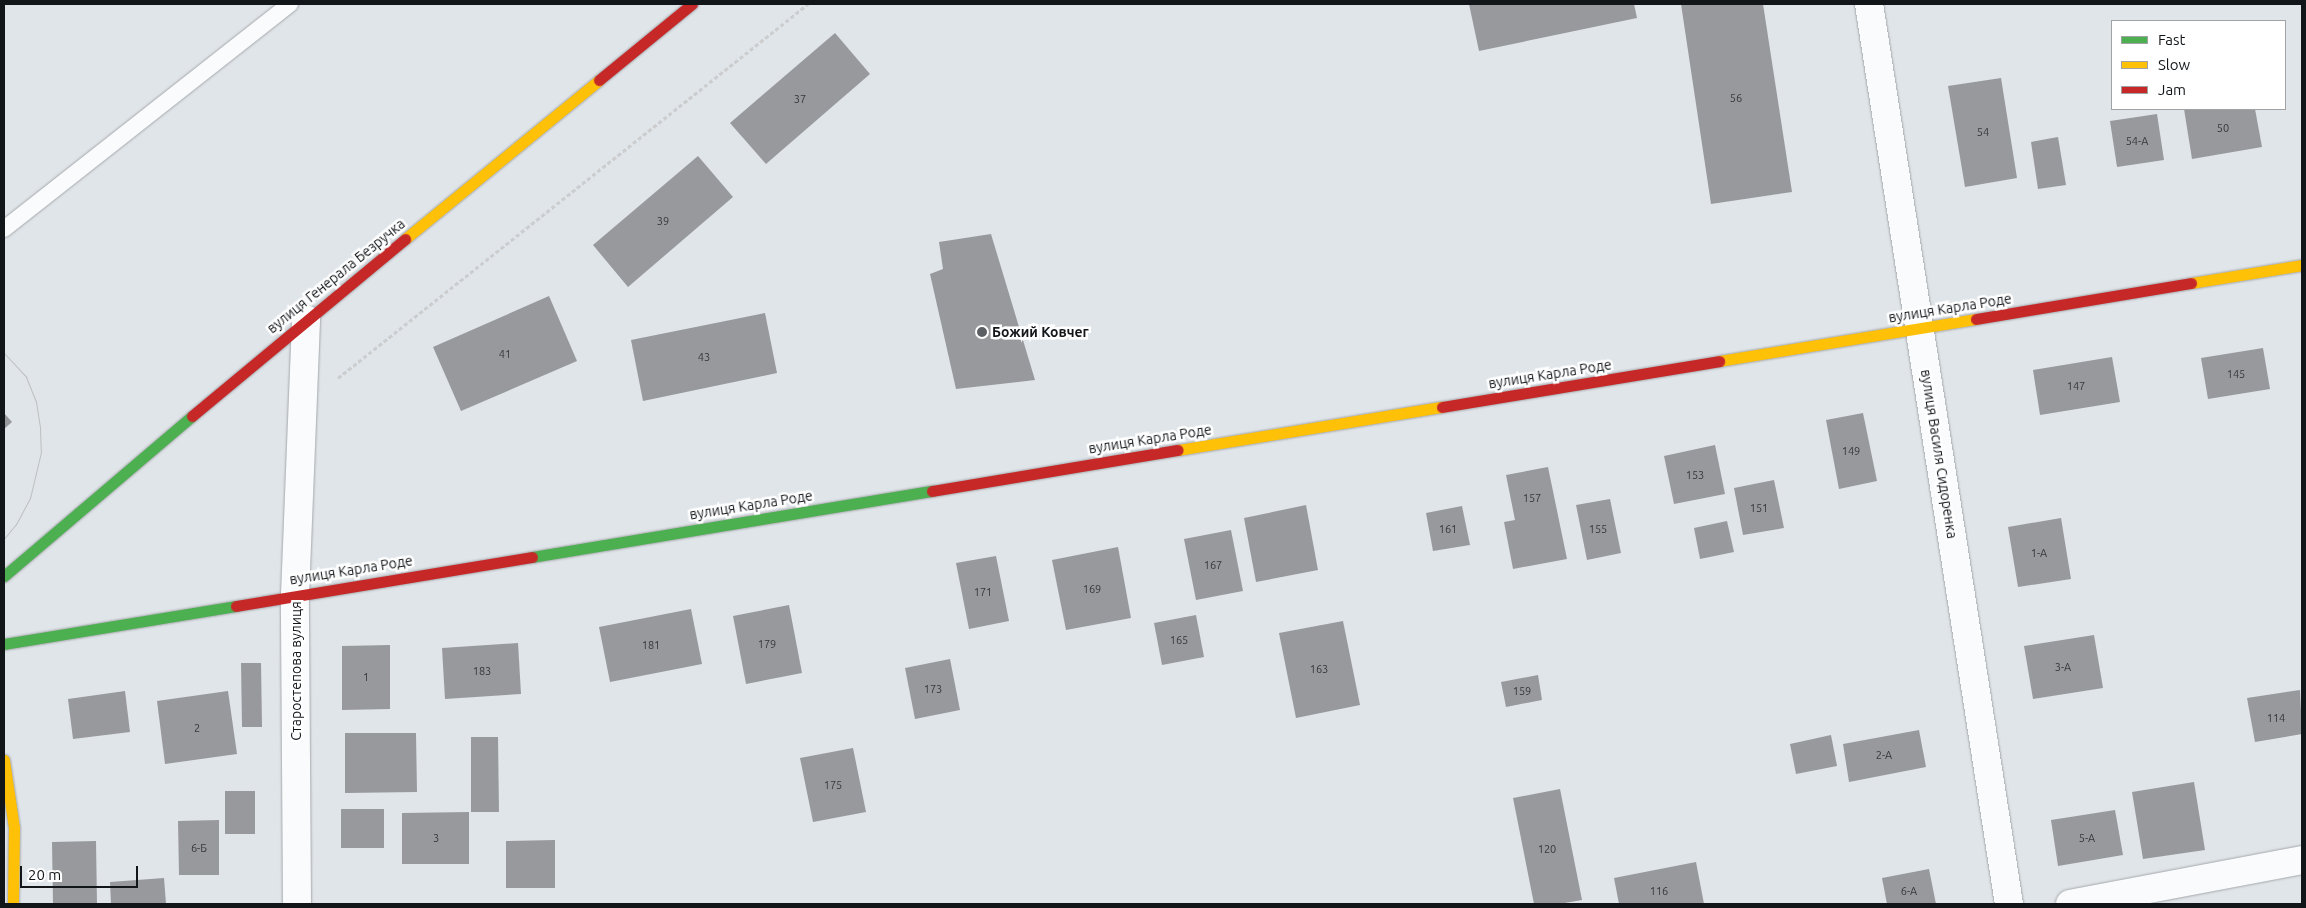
<!DOCTYPE html>
<html>
<head>
<meta charset="utf-8">
<style>
	body { margin:0 }
	#map { position:relative; width:2306px; height:908px; overflow:hidden; background:#e0e5e9; font-family:Ubuntu,sans-serif }
	div>[style] { position:absolute }
	.building>* { inset:0; background:#98999d }
	.path>* { height:3px; margin-top:-1.5px; transform-origin:0; background:repeating-linear-gradient(90deg,#cccdcf 0 4px,transparent 0 6.5px) }
	.roads { filter:drop-shadow(0 0 1px #a5a8ac) drop-shadow(0 0 1px #a5a8ac) }
	.lane>* { height:16px; margin:-8px; padding:0 8px; transform-origin:8px; border-radius:8px; background:#fafbfc }
	.street>* { height:28px; margin:-14px; padding:0 14px; transform-origin:14px; border-radius:14px; background:#fafbfc }
	.fast>* { height:11px; margin:-5.5px; padding:0 5.5px; transform-origin:5.5px; border-radius:5.5px; background:#4caf50 }
	.slow>* { height:11px; margin:-5.5px; padding:0 5.5px; transform-origin:5.5px; border-radius:5.5px; background:#ffc107 }
	.jam>* { height:11px; margin:-5.5px; padding:0 5.5px; transform-origin:5.5px; border-radius:5.5px; background:#c62828 }
	.tram>* { height:1px; margin:-0.5px; padding:0 0.5px; transform-origin:0.5px; border-radius:0.5px; background:#bdbfbf }
	.dots>* { width:14px; height:14px; translate:-50% -50%; box-sizing:border-box; border:2px solid #fff; border-radius:50% }
	span { translate:-50% -50%; white-space:nowrap; text-align:center; line-height:1.15; -webkit-text-stroke:5px #fff; paint-order:stroke }
	.number-label { font-size:11px; color:#34373a }
	.number-label span { -webkit-text-stroke-width:0 }
	.street-label { font-size:14px; color:#131619 }
	.poi-label { font-size:14px; color:#131619; font-weight:700 }
	.left { translate:0 -50%; text-align:left }
	.frame { position:absolute; inset:0; border:5px solid #131619; pointer-events:none }
	.legend { position:absolute; left:2111px; top:20px; width:175px; height:90px; box-sizing:border-box; background:#fff; border:1px solid #a1a2a3; margin:0; padding:6px 9px; list-style:none; font-size:15px; color:#131619 }
	.legend li { display:flex; align-items:center; gap:10px; height:25px }
	.legend b { width:25px; border:1px solid #a1a2a3 }
	.scale { position:absolute; left:20px; top:866px; width:118px; height:22px; box-sizing:border-box; border:2px solid #131619; border-top:0; padding-left:6px; font-size:15px; line-height:18px; white-space:nowrap; color:#131619; -webkit-text-stroke:4px #fff; paint-order:stroke }
</style>
</head>
<body>
<div id="map">
	<div class="building">
		<i style="clip-path:polygon(1469px 4px,1634px 4px,1637px 18px,1479px 51px)"></i>
		<i style="clip-path:polygon(1681px 4px,1763px 4px,1792px 192px,1711px 204px)"></i>
		<i style="clip-path:polygon(835px 33px,870px 74px,766px 164px,730px 123px)"></i>
		<i style="clip-path:polygon(2001px 78px,2017px 178px,1965px 187px,1948px 86px)"></i>
		<i style="clip-path:polygon(2184px 109px,2255px 109px,2262px 147px,2192px 159px)"></i>
		<i style="clip-path:polygon(2157px 114px,2164px 160px,2117px 167px,2110px 121px)"></i>
		<i style="clip-path:polygon(2058px 137px,2066px 185px,2038px 189px,2031px 142px)"></i>
		<i style="clip-path:polygon(698px 156px,733px 197px,628px 287px,593px 245px)"></i>
		<i style="clip-path:polygon(991px 234px,1035px 380px,956px 389px,930px 274px,943px 269px,939px 242px)"></i>
		<i style="clip-path:polygon(549px 296px,577px 361px,461px 411px,433px 347px)"></i>
		<i style="clip-path:polygon(765px 313px,777px 373px,643px 401px,631px 340px)"></i>
		<i style="clip-path:polygon(2263px 348px,2270px 389px,2208px 399px,2201px 358px)"></i>
		<i style="clip-path:polygon(2112px 357px,2120px 402px,2040px 415px,2033px 370px)"></i>
		<i style="clip-path:polygon(4px 413px,12px 422px,4px 429px)"></i>
		<i style="clip-path:polygon(1863px 413px,1877px 481px,1839px 489px,1826px 420px)"></i>
		<i style="clip-path:polygon(1715px 445px,1725px 494px,1674px 504px,1664px 456px)"></i>
		<i style="clip-path:polygon(1548px 467px,1567px 559px,1513px 569px,1504px 522px,1515px 520px,1506px 475px)"></i>
		<i style="clip-path:polygon(1774px 480px,1784px 528px,1743px 535px,1734px 488px)"></i>
		<i style="clip-path:polygon(1610px 499px,1621px 553px,1587px 560px,1576px 505px)"></i>
		<i style="clip-path:polygon(1306px 505px,1318px 570px,1256px 582px,1244px 518px)"></i>
		<i style="clip-path:polygon(1462px 506px,1470px 545px,1433px 551px,1426px 513px)"></i>
		<i style="clip-path:polygon(2061px 518px,2071px 579px,2018px 587px,2008px 527px)"></i>
		<i style="clip-path:polygon(1727px 521px,1734px 552px,1700px 559px,1694px 528px)"></i>
		<i style="clip-path:polygon(1231px 530px,1243px 591px,1196px 600px,1184px 539px)"></i>
		<i style="clip-path:polygon(1118px 547px,1131px 618px,1066px 630px,1052px 560px)"></i>
		<i style="clip-path:polygon(996px 556px,1009px 621px,969px 629px,956px 563px)"></i>
		<i style="clip-path:polygon(789px 605px,802px 673px,746px 684px,733px 616px)"></i>
		<i style="clip-path:polygon(691px 609px,702px 664px,610px 682px,599px 627px)"></i>
		<i style="clip-path:polygon(1196px 615px,1204px 657px,1162px 665px,1154px 623px)"></i>
		<i style="clip-path:polygon(1343px 621px,1360px 705px,1296px 718px,1279px 633px)"></i>
		<i style="clip-path:polygon(2094px 635px,2103px 688px,2033px 699px,2024px 646px)"></i>
		<i style="clip-path:polygon(518px 643px,521px 694px,445px 699px,442px 648px)"></i>
		<i style="clip-path:polygon(390px 645px,390px 709px,342px 710px,342px 646px)"></i>
		<i style="clip-path:polygon(950px 659px,960px 710px,915px 719px,905px 668px)"></i>
		<i style="clip-path:polygon(241px 663px,261px 663px,262px 727px,242px 727px)"></i>
		<i style="clip-path:polygon(1538px 675px,1542px 700px,1506px 707px,1501px 682px)"></i>
		<i style="clip-path:polygon(2300px 690px,2302px 734px,2255px 742px,2247px 698px)"></i>
		<i style="clip-path:polygon(125px 691px,130px 732px,73px 739px,68px 699px)"></i>
		<i style="clip-path:polygon(228px 691px,237px 754px,165px 764px,157px 701px)"></i>
		<i style="clip-path:polygon(1919px 730px,1926px 767px,1849px 782px,1843px 744px)"></i>
		<i style="clip-path:polygon(345px 733px,416px 733px,417px 792px,345px 793px)"></i>
		<i style="clip-path:polygon(1831px 735px,1837px 766px,1796px 774px,1790px 744px)"></i>
		<i style="clip-path:polygon(471px 737px,498px 737px,499px 812px,471px 812px)"></i>
		<i style="clip-path:polygon(853px 748px,866px 812px,813px 822px,800px 758px)"></i>
		<i style="clip-path:polygon(2194px 782px,2205px 850px,2143px 859px,2132px 792px)"></i>
		<i style="clip-path:polygon(1560px 789px,1582px 900px,1559px 904px,1534px 904px,1513px 798px)"></i>
		<i style="clip-path:polygon(225px 791px,255px 791px,255px 834px,225px 834px)"></i>
		<i style="clip-path:polygon(341px 809px,384px 809px,384px 848px,341px 848px)"></i>
		<i style="clip-path:polygon(2115px 810px,2123px 855px,2058px 866px,2051px 820px)"></i>
		<i style="clip-path:polygon(469px 812px,469px 864px,402px 864px,402px 813px)"></i>
		<i style="clip-path:polygon(219px 820px,219px 875px,179px 875px,178px 821px)"></i>
		<i style="clip-path:polygon(555px 840px,555px 888px,506px 888px,506px 841px)"></i>
		<i style="clip-path:polygon(96px 841px,97px 904px,53px 904px,52px 842px)"></i>
		<i style="clip-path:polygon(1696px 862px,1704px 904px,1619px 904px,1614px 878px)"></i>
		<i style="clip-path:polygon(1929px 869px,1936px 904px,1887px 904px,1882px 878px)"></i>
		<i style="clip-path:polygon(164px 878px,166px 904px,111px 904px,110px 882px)"></i>
	</div>
	<div class="path">
		<i style="left:338px;top:378px;width:601px;rotate:-38.51deg"></i>
	</div>
	<div class="roads">
		<div class="lane">
			<i style="left:4px;top:229px;width:364px;rotate:-38.2deg"></i>
		</div>
		<div class="street">
			<i style="left:1869px;top:4px;width:911px;rotate:81.16deg"></i>
			<i style="left:297px;top:904px;width:309px;rotate:-90.4deg"></i>
			<i style="left:295px;top:595px;width:276px;rotate:-87.7deg"></i>
			<i style="left:2070px;top:904px;width:236px;rotate:-10.7deg"></i>
		</div>
		<div class="fast">
			<i style="left:532px;top:557px;width:405px;rotate:-9.4deg"></i>
			<i style="left:4px;top:576px;width:247px;rotate:-40.4deg"></i>
			<i style="left:4px;top:644px;width:235px;rotate:-9.3deg"></i>
		</div>
		<div class="slow">
			<i style="left:405px;top:239px;width:251px;rotate:-39.3deg"></i>
			<i style="left:2191px;top:283px;width:112px;rotate:-9.2deg"></i>
			<i style="left:1719px;top:361px;width:260px;rotate:-9.3deg"></i>
			<i style="left:1178px;top:450px;width:267px;rotate:-9.3deg"></i>
			<i style="left:4px;top:760px;width:69px;rotate:81.6deg"></i>
			<i style="left:14px;top:828px;width:76px;rotate:90.8deg"></i>
		</div>
		<div class="jam">
			<i style="left:599px;top:80px;width:120px;rotate:-39.3deg"></i>
			<i style="left:1976px;top:319px;width:218px;rotate:-9.5deg"></i>
			<i style="left:1442px;top:407px;width:281px;rotate:-9.4deg"></i>
			<i style="left:192px;top:416px;width:277px;rotate:-39.7deg"></i>
			<i style="left:932px;top:491px;width:249px;rotate:-9.5deg"></i>
			<i style="left:236px;top:606px;width:300px;rotate:-9.4deg"></i>
		</div>
	</div>
	<div class="tram">
		<i style="left:4px;top:353px;width:33px;rotate:47deg"></i>
		<i style="left:26px;top:377px;width:27px;rotate:68deg"></i>
		<i style="left:36px;top:402px;width:26px;rotate:81deg"></i>
		<i style="left:40px;top:428px;width:24px;rotate:88deg"></i>
		<i style="left:41px;top:452px;width:47px;rotate:103.4deg"></i>
		<i style="left:30px;top:498px;width:30px;rotate:118deg"></i>
		<i style="left:16px;top:524px;width:19px;rotate:129deg"></i>
	</div>
	<div class="dots">
		<i style="left:982px;top:332px;background:#5b5e62"></i>
	</div>
	<div class="number-label">
		<span style="left:1736px;top:98px">56</span>
		<span style="left:800px;top:99px">37</span>
		<span style="left:2223px;top:128px">50</span>
		<span style="left:1983px;top:132px">54</span>
		<span style="left:2137px;top:141px">54-А</span>
		<span style="left:663px;top:221px">39</span>
		<span style="left:505px;top:354px">41</span>
		<span style="left:704px;top:357px">43</span>
		<span style="left:2236px;top:374px">145</span>
		<span style="left:2076px;top:386px">147</span>
		<span style="left:1851px;top:451px">149</span>
		<span style="left:1695px;top:475px">153</span>
		<span style="left:1532px;top:498px">157</span>
		<span style="left:1759px;top:508px">151</span>
		<span style="left:1448px;top:529px">161</span>
		<span style="left:1598px;top:529px">155</span>
		<span style="left:2039px;top:553px">1-А</span>
		<span style="left:1213px;top:565px">167</span>
		<span style="left:1092px;top:589px">169</span>
		<span style="left:983px;top:592px">171</span>
		<span style="left:1179px;top:640px">165</span>
		<span style="left:767px;top:644px">179</span>
		<span style="left:651px;top:645px">181</span>
		<span style="left:2063px;top:667px">3-А</span>
		<span style="left:1319px;top:669px">163</span>
		<span style="left:482px;top:671px">183</span>
		<span style="left:366px;top:677px">1</span>
		<span style="left:933px;top:689px">173</span>
		<span style="left:1522px;top:691px">159</span>
		<span style="left:2276px;top:718px">114</span>
		<span style="left:197px;top:728px">2</span>
		<span style="left:1884px;top:755px">2-А</span>
		<span style="left:833px;top:785px">175</span>
		<span style="left:436px;top:838px">3</span>
		<span style="left:2087px;top:838px">5-А</span>
		<span style="left:199px;top:848px">6-Б</span>
		<span style="left:1547px;top:849px">120</span>
		<span style="left:1659px;top:891px">116</span>
		<span style="left:1909px;top:891px">6-А</span>
	</div>
	<div class="street-label">
		<span style="left:336px;top:276px;rotate:-39deg">вулиця Генерала Безручка</span>
		<span style="left:1950px;top:308px;rotate:-9deg">вулиця Карла Роде</span>
		<span style="left:1550px;top:374px;rotate:-9deg">вулиця Карла Роде</span>
		<span style="left:1150px;top:439px;rotate:-9deg">вулиця Карла Роде</span>
		<span style="left:1939px;top:454px;rotate:81deg">вулиця Василя Сидоренка</span>
		<span style="left:751px;top:505px;rotate:-9deg">вулиця Карла Роде</span>
		<span style="left:351px;top:570px;rotate:-9deg">вулиця Карла Роде</span>
		<span style="left:296px;top:671px;rotate:-90deg">Старостепова вулиця</span>
	</div>
	<div class="poi-label">
		<span class="left" style="left:992px;top:332px">Божий Ковчег</span>
	</div>
	<div class="frame"></div>
	<ul class="legend">
	<li><b style="height:6px;background:#4caf50"></b>Fast</li>
	<li><b style="height:6px;background:#ffc107"></b>Slow</li>
	<li><b style="height:6px;background:#c62828"></b>Jam</li>
	</ul>
	<div class="scale">20 m</div>
</div>
</body>
</html>
